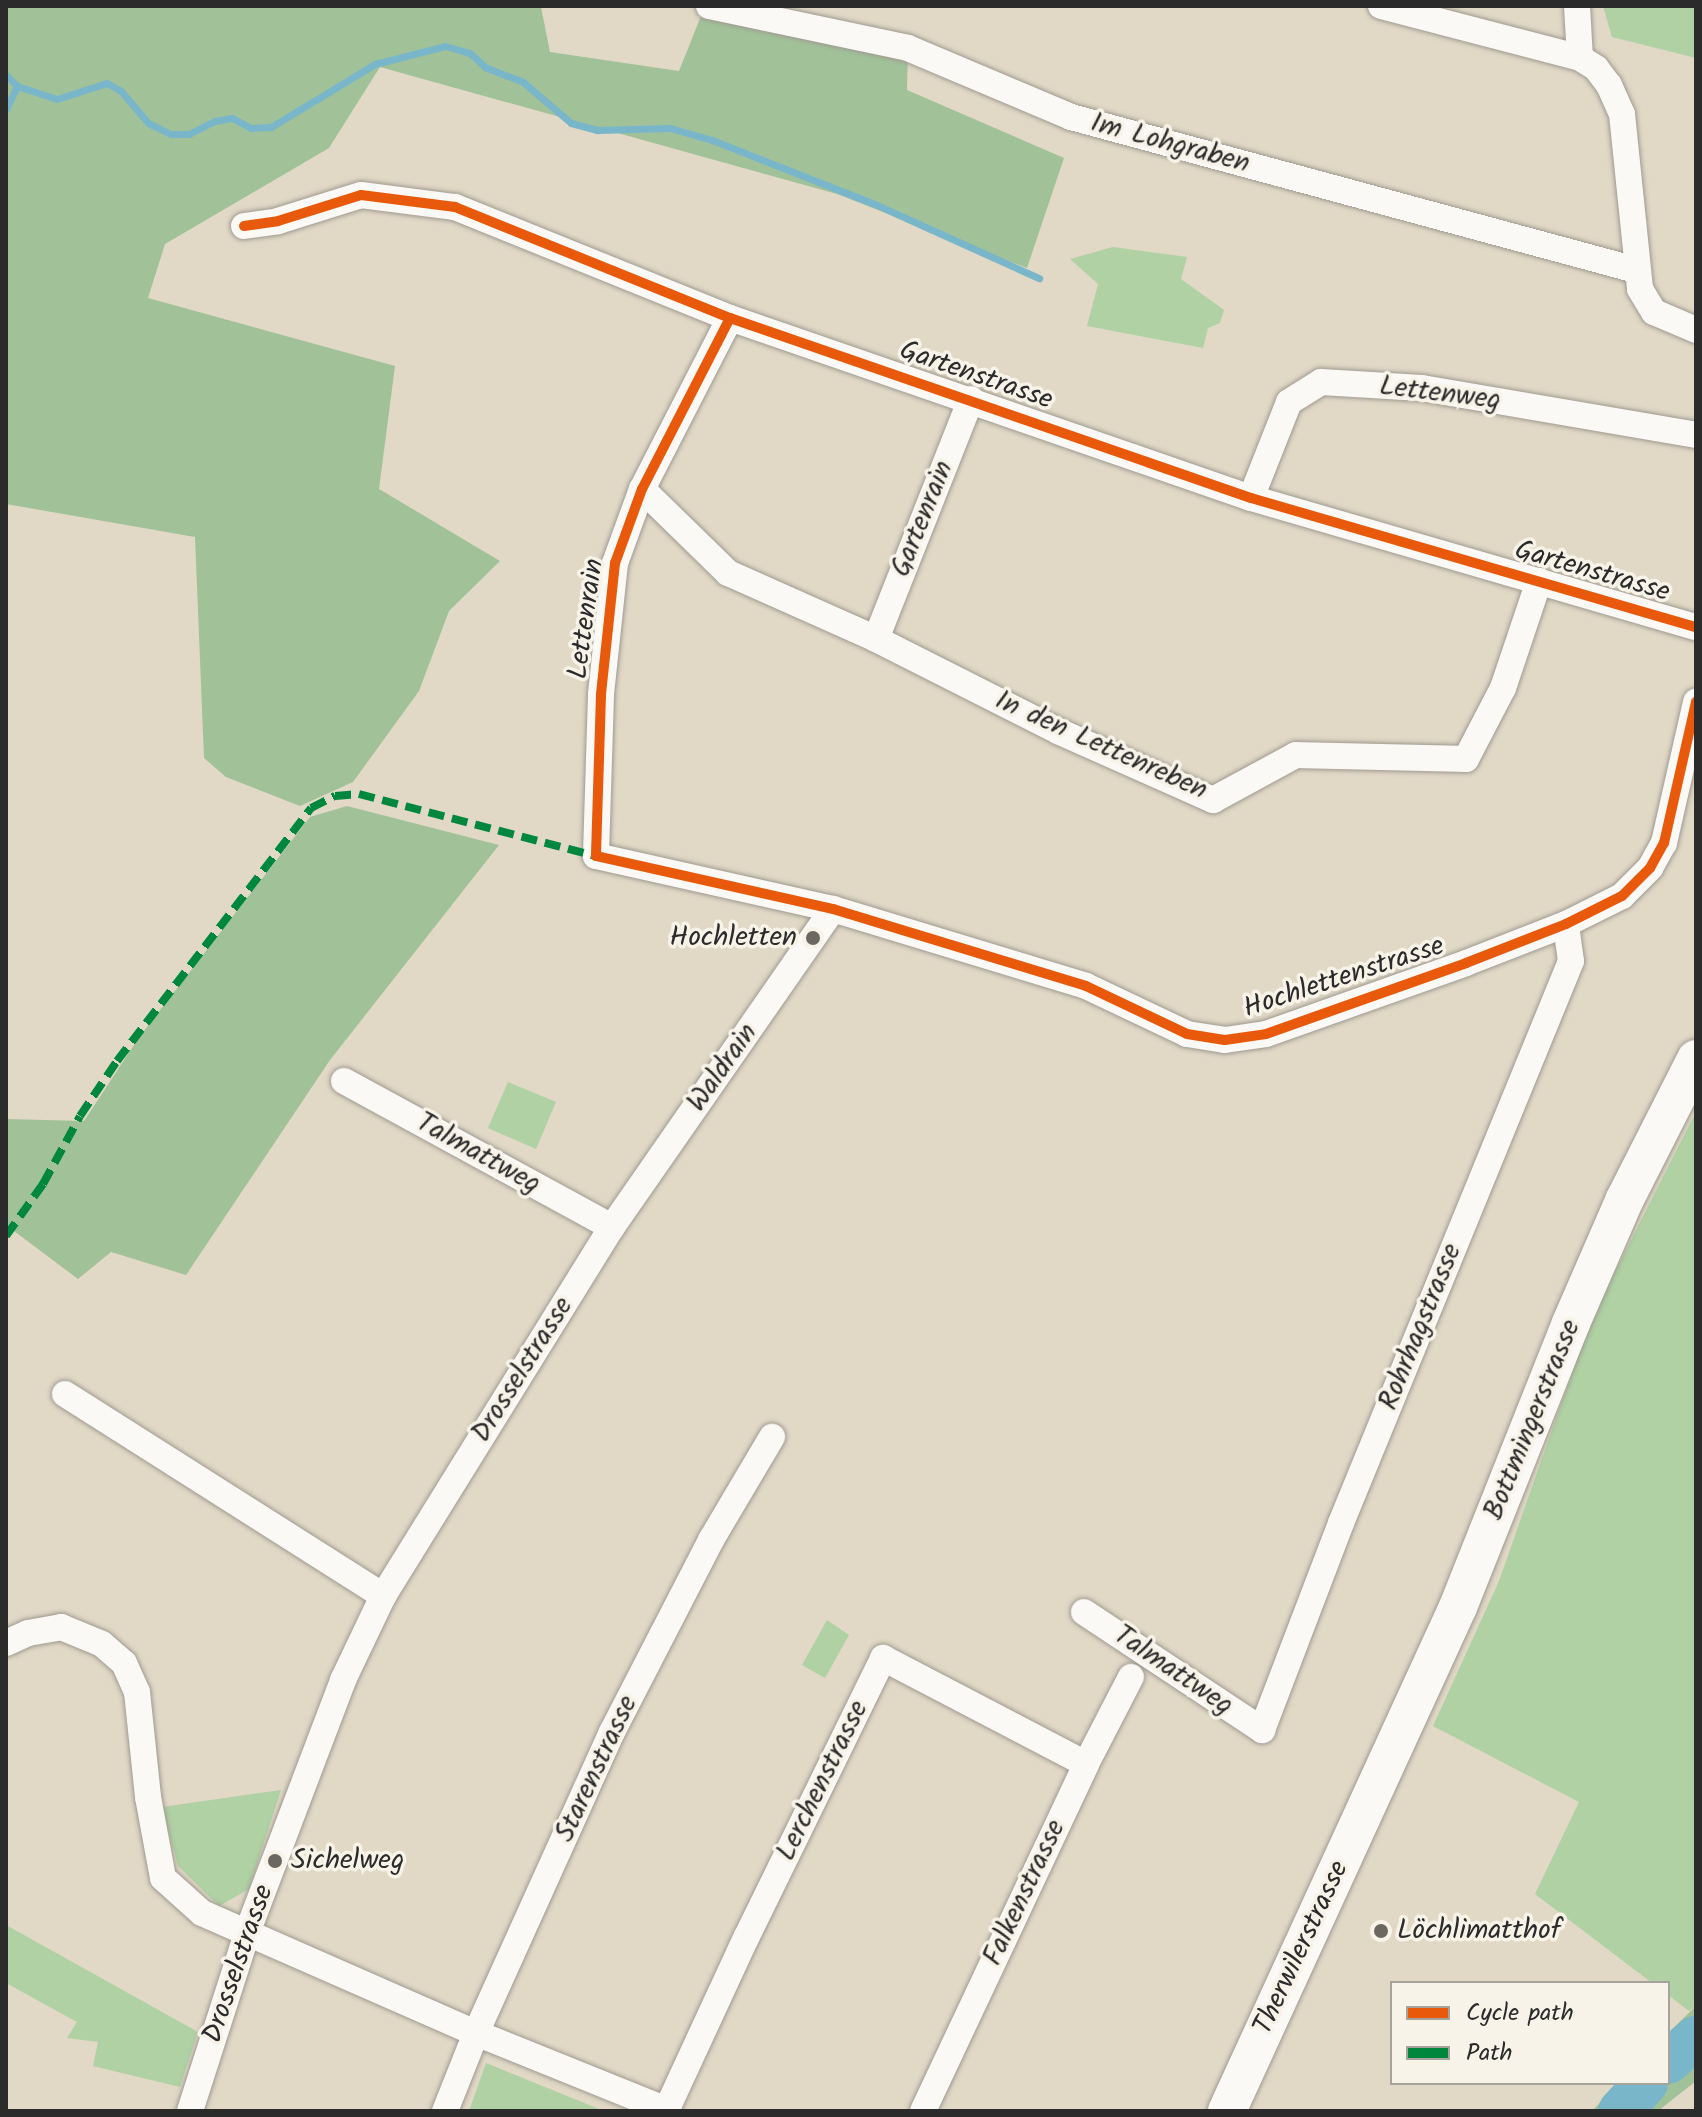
<!DOCTYPE html>
<html>
<head>
<meta charset="utf-8">
<style>
	body { margin:0 }
	#map { position:relative; width:1702px; height:2117px; overflow:hidden; background:#e1d8c6; font-family:Kalam,sans-serif }
	div>[style] { position:absolute }
	.green>* { inset:0; background:#afd1a3 }
	.forest>* { inset:0; background:#a1c299 }
	.stream>* { height:7px; margin:-3.5px; padding:0 3.5px; transform-origin:3.5px; border-radius:3.5px; background:#7ab6ca }
	.river>* { height:44px; margin:-22px; padding:0 22px; transform-origin:22px; border-radius:22px; background:#7ab6ca }
	.roads { filter:drop-shadow(0 0 2px #9f9a90) drop-shadow(0 0 2px #9f9a90) }
	.minor>* { height:26px; margin:-13px; padding:0 13px; transform-origin:13px; border-radius:13px; background:#faf9f6 }
	.secondary>* { height:38px; margin:-19px; padding:0 19px; transform-origin:19px; border-radius:19px; background:#faf9f6 }
	.quiet>* { height:8px; margin-top:-4px; transform-origin:0; background:repeating-linear-gradient(90deg,#00873e 0 16px,transparent 0 24px) }
	.cycleway>* { height:10px; margin:-5px; padding:0 5px; transform-origin:5px; border-radius:5px; background:#e8590c }
	.dots>* { width:22px; height:22px; translate:-50% -50%; box-sizing:border-box; border:4px solid #f7f3e8; border-radius:50% }
	span { translate:-50% -50%; white-space:nowrap; text-align:center; line-height:1.15; -webkit-text-stroke:7px #f7f3e8; paint-order:stroke }
	.street-label { font-size:28px; color:#2b2b2b }
	.poi-label { font-size:28px; color:#2b2b2b }
	.right { translate:-100% -50%; text-align:right }
	.left { translate:0 -50%; text-align:left }
	.frame { position:absolute; inset:0; border:8px solid #2b2b2b; pointer-events:none }
	.legend { position:absolute; left:1390px; top:1981px; width:280px; height:104px; box-sizing:border-box; background:#f7f3e8; border:2px solid #a5a39c; margin:0; padding:10px 14px; list-style:none; font-size:24px; color:#2b2b2b }
	.legend li { display:flex; align-items:center; gap:16px; height:40px }
	.legend b { width:40px; border:2px solid #a5a39c }
</style>
</head>
<body>
<div id="map">
	<div class="green">
		<i style="clip-path:polygon(1603px 6px,1696px 6px,1696px 58px,1612px 37px)"></i>
		<i style="clip-path:polygon(1113px 247px,1187px 257px,1181px 279px,1224px 310px,1220px 323px,1208px 328px,1203px 348px,1087px 326px,1098px 284px,1070px 259px)"></i>
		<i style="clip-path:polygon(508px 1082px,556px 1102px,536px 1149px,488px 1128px)"></i>
		<i style="clip-path:polygon(1696px 1112px,1696px 2006px,1689px 2011px,1668px 1995px,1668px 1983px,1652px 1983px,1535px 1894px,1579px 1802px,1433px 1726px,1499px 1581px,1591px 1319px)"></i>
		<i style="clip-path:polygon(827px 1620px,849px 1635px,825px 1678px,802px 1665px)"></i>
		<i style="clip-path:polygon(281px 1790px,249px 1889px,219px 1906px,178px 1866px,162px 1807px)"></i>
		<i style="clip-path:polygon(6px 1925px,198px 2032px,180px 2087px,93px 2066px,98px 2042px,67px 2038px,77px 2022px,6px 1983px)"></i>
		<i style="clip-path:polygon(486px 2063px,604px 2111px,469px 2111px)"></i>
	</div>
	<div class="forest">
		<i style="clip-path:polygon(6px 6px,541px 7px,550px 52px,679px 71px,705px 6px,908px 48px,907px 90px,1064px 158px,1027px 268px,837px 194px,380px 67px,329px 148px,165px 244px,148px 298px,395px 366px,379px 489px,500px 561px,449px 611px,419px 691px,353px 782px,300px 806px,226px 777px,204px 758px,195px 537px,6px 504px)"></i>
		<i style="clip-path:polygon(347px 806px,499px 845px,330px 1060px,186px 1275px,111px 1252px,78px 1279px,6px 1225px,6px 1119px,84px 1121px,140px 1036px,310px 817px)"></i>
		<i style="clip-path:polygon(1696px 2006px,1696px 2081px,1658px 2111px,1592px 2111px,1619px 2083px,1668px 2083px,1668px 2033px)"></i>
	</div>
	<div class="stream">
		<i style="left:6px;top:75px;width:16px;rotate:45deg"></i>
		<i style="left:17px;top:86px;width:42px;rotate:18deg"></i>
		<i style="left:57px;top:99px;width:52px;rotate:-17.7deg"></i>
		<i style="left:107px;top:83px;width:16px;rotate:30deg"></i>
		<i style="left:121px;top:91px;width:42px;rotate:49.8deg"></i>
		<i style="left:148px;top:123px;width:25px;rotate:26deg"></i>
		<i style="left:171px;top:134px;width:18px"></i>
		<i style="left:189px;top:134px;width:29px;rotate:-27deg"></i>
		<i style="left:215px;top:121px;width:17px;rotate:-10deg"></i>
		<i style="left:232px;top:118px;width:21px;rotate:28deg"></i>
		<i style="left:251px;top:128px;width:20px;rotate:-3deg"></i>
		<i style="left:271px;top:127px;width:122px;rotate:-31.2deg"></i>
		<i style="left:375px;top:64px;width:72px;rotate:-14.4deg"></i>
		<i style="left:445px;top:46px;width:26px;rotate:16deg"></i>
		<i style="left:470px;top:53px;width:21px;rotate:43deg"></i>
		<i style="left:485px;top:67px;width:41px;rotate:21.5deg"></i>
		<i style="left:523px;top:82px;width:63px;rotate:40.5deg"></i>
		<i style="left:571px;top:123px;width:28px;rotate:15deg"></i>
		<i style="left:598px;top:130px;width:72px;rotate:-1.6deg"></i>
		<i style="left:670px;top:128px;width:44px;rotate:15.9deg"></i>
		<i style="left:712px;top:140px;width:177px;rotate:21.5deg"></i>
		<i style="left:877px;top:205px;width:178px;rotate:24.3deg"></i>
		<i style="left:6px;top:109px;width:25px;rotate:-64deg"></i>
	</div>
	<div class="river">
		<i style="left:1668px;top:2062px;width:37px;rotate:-41deg"></i>
		<i style="left:1620px;top:2111px;width:38px;rotate:-47deg"></i>
	</div>
	<div class="roads">
		<div class="minor">
			<i style="left:709px;top:6px;width:203px;rotate:11.9deg"></i>
			<i style="left:908px;top:48px;width:177px;rotate:22.9deg"></i>
			<i style="left:1071px;top:117px;width:585px;rotate:15.15deg"></i>
			<i style="left:1381px;top:6px;width:206px;rotate:14.6deg"></i>
			<i style="left:1580px;top:58px;width:19px;rotate:32deg"></i>
			<i style="left:1596px;top:68px;width:21px;rotate:53deg"></i>
			<i style="left:1609px;top:85px;width:32px;rotate:66deg"></i>
			<i style="left:1622px;top:114px;width:176px;rotate:84.1deg"></i>
			<i style="left:1640px;top:289px;width:27px;rotate:59deg"></i>
			<i style="left:1654px;top:312px;width:46px;rotate:23.2deg"></i>
			<i style="left:1577px;top:6px;width:52px;rotate:86.7deg"></i>
			<i style="left:244px;top:226px;width:34px;rotate:-8deg"></i>
			<i style="left:278px;top:221px;width:87px;rotate:-17.4deg"></i>
			<i style="left:361px;top:195px;width:95px;rotate:7.3deg"></i>
			<i style="left:455px;top:207px;width:297px;rotate:22deg"></i>
			<i style="left:730px;top:318px;width:551px;rotate:19.06deg"></i>
			<i style="left:1251px;top:498px;width:463px;rotate:16.2deg"></i>
			<i style="left:730px;top:318px;width:192px;rotate:117.2deg"></i>
			<i style="left:642px;top:489px;width:79px;rotate:110deg"></i>
			<i style="left:615px;top:563px;width:133px;rotate:96.1deg"></i>
			<i style="left:601px;top:695px;width:161px;rotate:91.8deg"></i>
			<i style="left:596px;top:856px;width:243px;rotate:12.6deg"></i>
			<i style="left:833px;top:909px;width:264px;rotate:16.9deg"></i>
			<i style="left:1086px;top:986px;width:112px;rotate:25.4deg"></i>
			<i style="left:1187px;top:1034px;width:38px;rotate:9deg"></i>
			<i style="left:1225px;top:1040px;width:41px;rotate:-8.3deg"></i>
			<i style="left:1266px;top:1034px;width:212px;rotate:-19.5deg"></i>
			<i style="left:1466px;top:963px;width:107px;rotate:-21.3deg"></i>
			<i style="left:1566px;top:924px;width:63px;rotate:-26.6deg"></i>
			<i style="left:1622px;top:896px;width:40px;rotate:-45deg"></i>
			<i style="left:1650px;top:868px;width:29px;rotate:-61deg"></i>
			<i style="left:1664px;top:843px;width:145px;rotate:-77.2deg"></i>
			<i style="left:642px;top:489px;width:120px;rotate:44.3deg"></i>
			<i style="left:728px;top:573px;width:162px;rotate:24deg"></i>
			<i style="left:876px;top:639px;width:204px;rotate:26.8deg"></i>
			<i style="left:1058px;top:731px;width:170px;rotate:24deg"></i>
			<i style="left:1213px;top:800px;width:94px;rotate:-28.5deg"></i>
			<i style="left:1296px;top:755px;width:170px;rotate:1.3deg"></i>
			<i style="left:1466px;top:759px;width:80px;rotate:-62.5deg"></i>
			<i style="left:1503px;top:688px;width:113px;rotate:-71.4deg"></i>
			<i style="left:1251px;top:498px;width:103px;rotate:-68.4deg"></i>
			<i style="left:1289px;top:402px;width:38px;rotate:-32deg"></i>
			<i style="left:1321px;top:382px;width:101px;rotate:3.4deg"></i>
			<i style="left:1422px;top:388px;width:278px;rotate:9.7deg"></i>
			<i style="left:876px;top:639px;width:258px;rotate:-68.4deg"></i>
			<i style="left:344px;top:1081px;width:305px;rotate:28.6deg"></i>
			<i style="left:65px;top:1394px;width:377px;rotate:32.4deg"></i>
			<i style="left:1084px;top:1612px;width:214px;rotate:33.5deg"></i>
			<i style="left:1262px;top:1730px;width:222px;rotate:-69.1deg"></i>
			<i style="left:1341px;top:1523px;width:607px;rotate:-67.74deg"></i>
			<i style="left:1571px;top:961px;width:37px;rotate:-98deg"></i>
			<i style="left:6px;top:1643px;width:24px;rotate:-24deg"></i>
			<i style="left:28px;top:1633px;width:34px;rotate:-10deg"></i>
			<i style="left:61px;top:1627px;width:44px;rotate:22.5deg"></i>
			<i style="left:102px;top:1644px;width:29px;rotate:41deg"></i>
			<i style="left:124px;top:1663px;width:32px;rotate:66deg"></i>
			<i style="left:137px;top:1692px;width:106px;rotate:84deg"></i>
			<i style="left:148px;top:1797px;width:82px;rotate:79.5deg"></i>
			<i style="left:163px;top:1878px;width:52px;rotate:41.9deg"></i>
			<i style="left:202px;top:1913px;width:299px;rotate:23.7deg"></i>
			<i style="left:476px;top:2033px;width:208px;rotate:22deg"></i>
			<i style="left:190px;top:2111px;width:187px;rotate:-72.2deg"></i>
			<i style="left:247px;top:1933px;width:271px;rotate:-69.2deg"></i>
			<i style="left:343px;top:1680px;width:93px;rotate:-64.5deg"></i>
			<i style="left:383px;top:1596px;width:434px;rotate:-58.2deg"></i>
			<i style="left:612px;top:1227px;width:387px;rotate:-55.2deg"></i>
			<i style="left:445px;top:2111px;width:84px;rotate:-68.3deg"></i>
			<i style="left:476px;top:2033px;width:330px;rotate:-65.7deg"></i>
			<i style="left:612px;top:1732px;width:216px;rotate:-62.7deg"></i>
			<i style="left:711px;top:1540px;width:120px;rotate:-59.4deg"></i>
			<i style="left:666px;top:2111px;width:191px;rotate:-65.2deg"></i>
			<i style="left:746px;top:1938px;width:312px;rotate:-63.9deg"></i>
			<i style="left:883px;top:1658px;width:229px;rotate:27.6deg"></i>
			<i style="left:923px;top:2111px;width:383px;rotate:-64.8deg"></i>
			<i style="left:1086px;top:1764px;width:98px;rotate:-62.7deg"></i>
		</div>
		<div class="secondary">
			<i style="left:1227px;top:2111px;width:554px;rotate:-65.38deg"></i>
			<i style="left:1458px;top:1607px;width:306px;rotate:-68.3deg"></i>
			<i style="left:1571px;top:1323px;width:135px;rotate:-66.5deg"></i>
			<i style="left:1625px;top:1199px;width:157px;rotate:-63.1deg"></i>
		</div>
	</div>
	<div class="quiet">
		<i style="left:6px;top:1236px;width:64px;rotate:-54.6deg"></i>
		<i style="left:43px;top:1184px;width:77px;rotate:-61.4deg"></i>
		<i style="left:80px;top:1116px;width:66px;rotate:-56.1deg"></i>
		<i style="left:117px;top:1061px;width:319px;rotate:-52.5deg"></i>
		<i style="left:311px;top:808px;width:27px;rotate:-27deg"></i>
		<i style="left:335px;top:796px;width:24px;rotate:-5deg"></i>
		<i style="left:359px;top:794px;width:245px;rotate:14.7deg"></i>
	</div>
	<div class="cycleway">
		<i style="left:244px;top:226px;width:34px;rotate:-8deg"></i>
		<i style="left:278px;top:221px;width:87px;rotate:-17.4deg"></i>
		<i style="left:361px;top:195px;width:95px;rotate:7.3deg"></i>
		<i style="left:455px;top:207px;width:297px;rotate:22deg"></i>
		<i style="left:730px;top:318px;width:551px;rotate:19.06deg"></i>
		<i style="left:1251px;top:498px;width:463px;rotate:16.2deg"></i>
		<i style="left:730px;top:318px;width:192px;rotate:117.2deg"></i>
		<i style="left:642px;top:489px;width:79px;rotate:110deg"></i>
		<i style="left:615px;top:563px;width:133px;rotate:96.1deg"></i>
		<i style="left:601px;top:695px;width:161px;rotate:91.8deg"></i>
		<i style="left:596px;top:856px;width:243px;rotate:12.6deg"></i>
		<i style="left:833px;top:909px;width:264px;rotate:16.9deg"></i>
		<i style="left:1086px;top:986px;width:112px;rotate:25.4deg"></i>
		<i style="left:1187px;top:1034px;width:38px;rotate:9deg"></i>
		<i style="left:1225px;top:1040px;width:41px;rotate:-8.3deg"></i>
		<i style="left:1266px;top:1034px;width:212px;rotate:-19.5deg"></i>
		<i style="left:1466px;top:963px;width:107px;rotate:-21.3deg"></i>
		<i style="left:1566px;top:924px;width:63px;rotate:-26.6deg"></i>
		<i style="left:1622px;top:896px;width:40px;rotate:-45deg"></i>
		<i style="left:1650px;top:868px;width:29px;rotate:-61deg"></i>
		<i style="left:1664px;top:843px;width:145px;rotate:-77.2deg"></i>
	</div>
	<div class="dots">
		<i style="left:813px;top:938px;background:#6b6861"></i>
		<i style="left:275px;top:1861px;background:#6b6861"></i>
		<i style="left:1381px;top:1931px;background:#6b6861"></i>
	</div>
	<div class="street-label">
		<span style="left:1170px;top:144px;rotate:15deg">Im Lohgraben</span>
		<span style="left:976px;top:376px;rotate:19deg">Gartenstrasse</span>
		<span style="left:1440px;top:394px;rotate:7deg">Lettenweg</span>
		<span style="left:923px;top:519px;rotate:-68deg">Gartenrain</span>
		<span style="left:1592px;top:572px;rotate:16deg">Gartenstrasse</span>
		<span style="left:587px;top:619px;rotate:-82deg">Lettenrain</span>
		<span style="left:1101px;top:746px;rotate:24deg">In den Lettenreben</span>
		<span style="left:1344px;top:978px;rotate:-18deg">Hochlettenstrasse</span>
		<span style="left:723px;top:1068px;rotate:-55deg">Waldrain</span>
		<span style="left:478px;top:1154px;rotate:29deg">Talmattweg</span>
		<span style="left:1421px;top:1327px;rotate:-68deg">Rohrhagstrasse</span>
		<span style="left:523px;top:1370px;rotate:-58deg">Drosselstrasse</span>
		<span style="left:1533px;top:1420px;rotate:-68deg">Bottmingerstrasse</span>
		<span style="left:1173px;top:1671px;rotate:34deg">Talmattweg</span>
		<span style="left:597px;top:1769px;rotate:-65deg">Starenstrasse</span>
		<span style="left:823px;top:1781px;rotate:-64deg">Lerchenstrasse</span>
		<span style="left:1025px;top:1893px;rotate:-65deg">Falkenstrasse</span>
		<span style="left:1302px;top:1948px;rotate:-65deg">Therwilerstrasse</span>
		<span style="left:239px;top:1964px;rotate:-71deg">Drosselstrasse</span>
	</div>
	<div class="poi-label">
		<span class="right" style="left:797px;top:938px">Hochletten</span>
		<span class="left" style="left:291px;top:1861px">Sichelweg</span>
		<span class="left" style="left:1397px;top:1931px">Löchlimatthof</span>
	</div>
	<div class="frame"></div>
	<ul class="legend">
	<li><b style="height:10px;background:#e8590c"></b>Cycle path</li>
	<li><b style="height:10px;background:#00873e"></b>Path</li>
	</ul>
</div>
</body>
</html>
